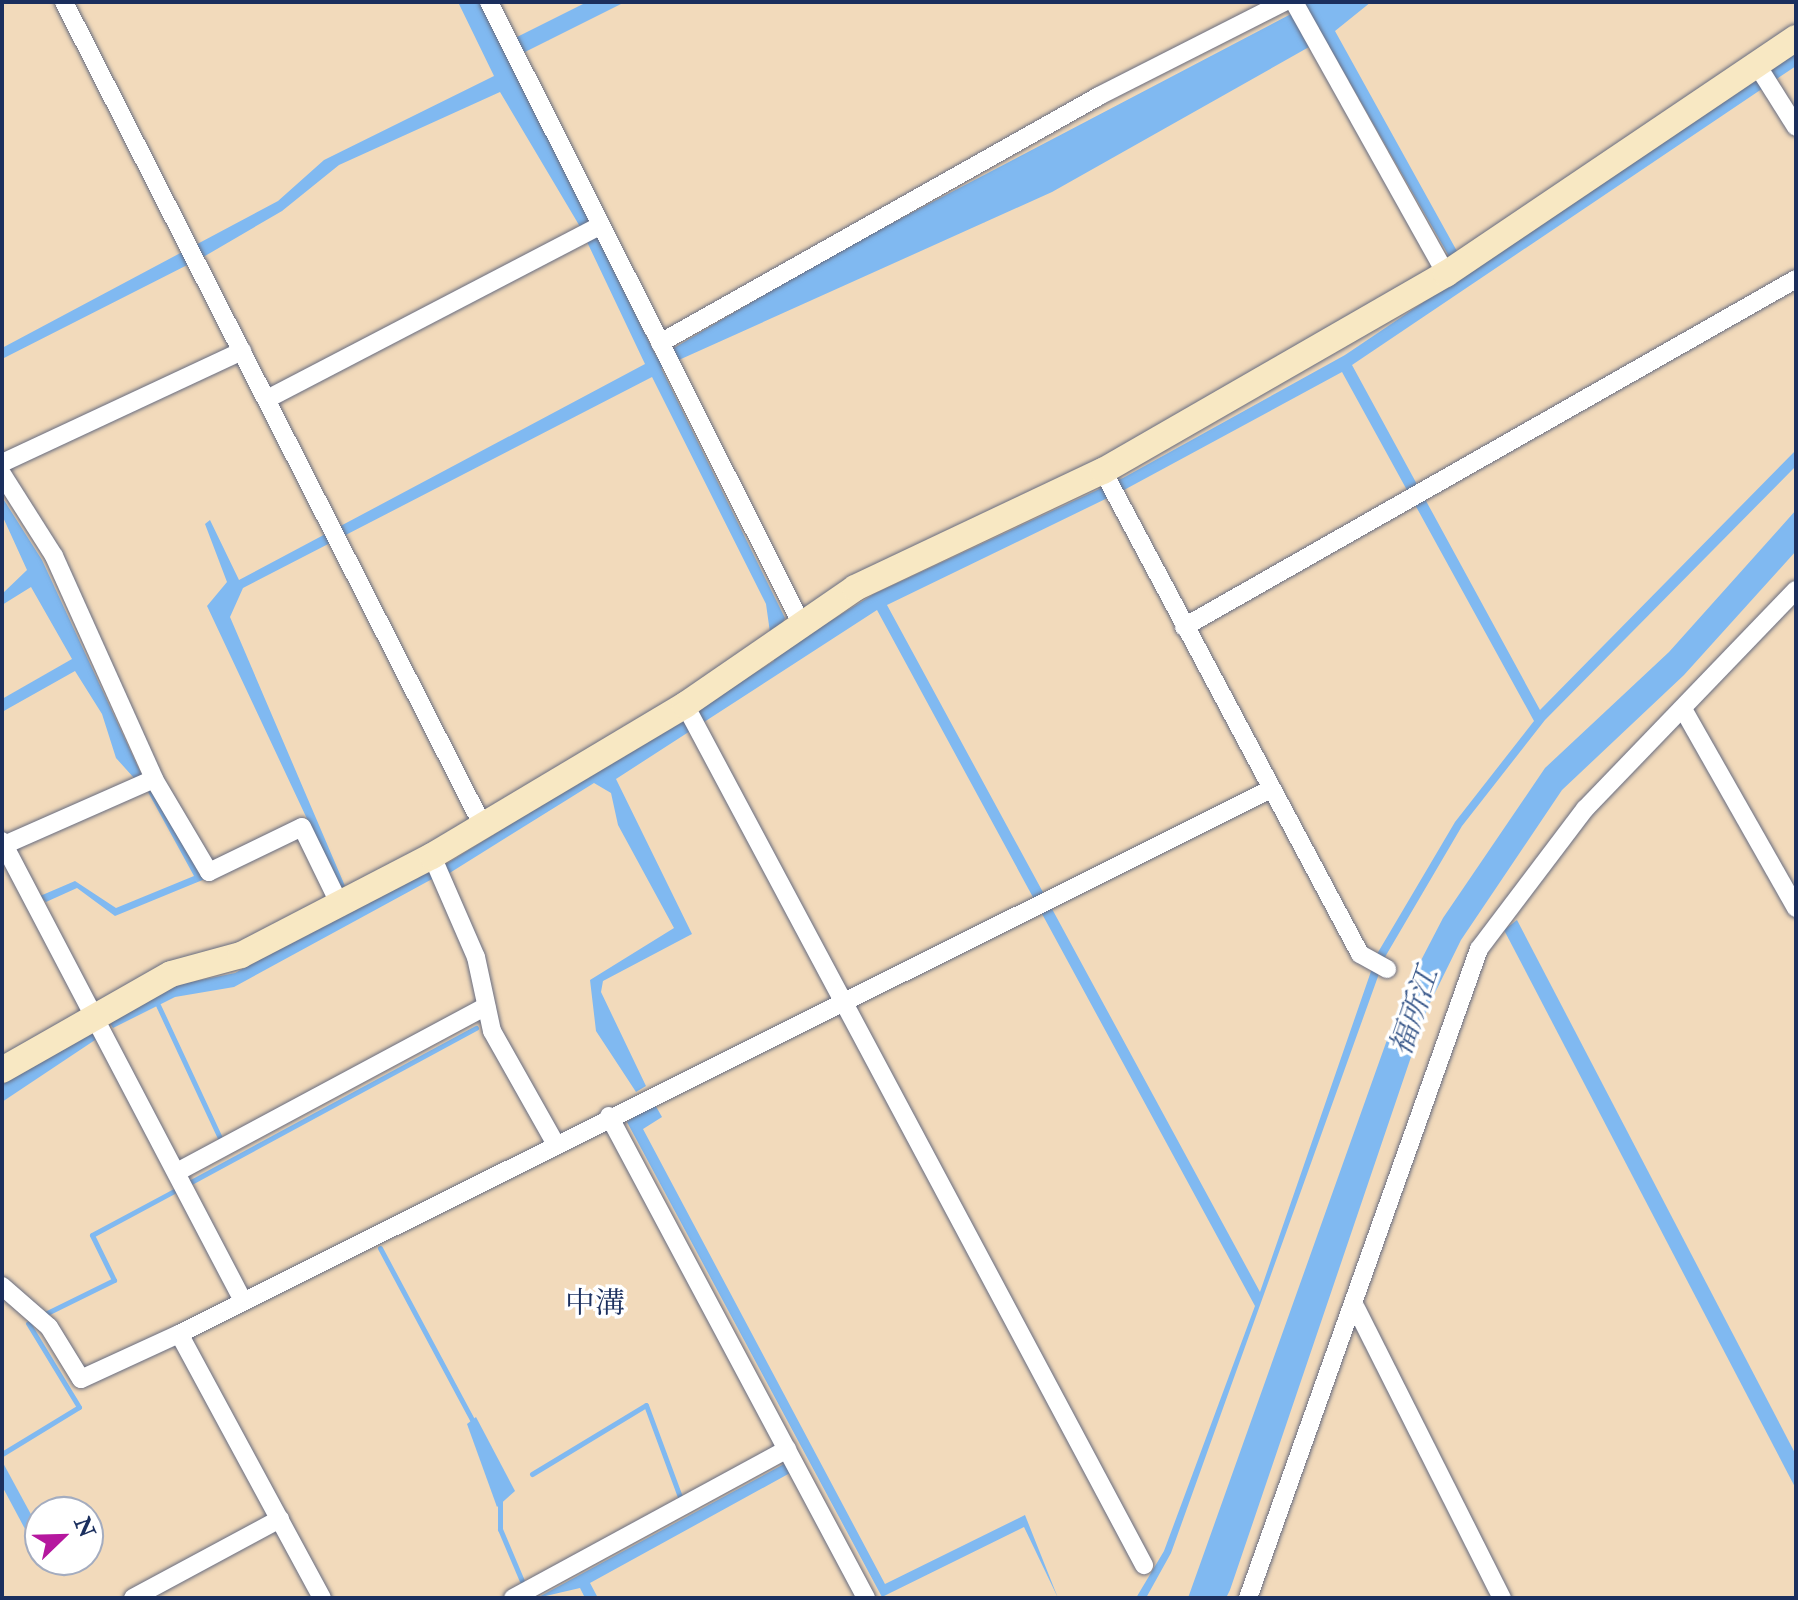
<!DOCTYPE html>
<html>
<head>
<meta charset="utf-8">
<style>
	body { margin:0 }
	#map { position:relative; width:1798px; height:1600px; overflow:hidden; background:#f2dabb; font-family:"IM FELL Double Pica","Noto Serif JP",serif }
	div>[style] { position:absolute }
	.water>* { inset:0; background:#80b9f1 }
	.stream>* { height:5px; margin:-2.5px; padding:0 2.5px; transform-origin:2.5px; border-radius:2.5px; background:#80b9f1 }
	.roads { filter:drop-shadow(0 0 2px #666b7f) drop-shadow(0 0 2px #666b7f) }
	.street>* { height:18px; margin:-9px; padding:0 9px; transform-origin:9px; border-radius:9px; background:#fff }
	.secondary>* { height:26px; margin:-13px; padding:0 13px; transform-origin:13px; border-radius:13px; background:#f8e8c3 }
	span { translate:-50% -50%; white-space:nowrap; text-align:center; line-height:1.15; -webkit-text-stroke:7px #fff; paint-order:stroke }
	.water-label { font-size:30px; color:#39588a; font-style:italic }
	.neighbourhood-label { font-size:30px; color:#1b2f5e }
	.frame { position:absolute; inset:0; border:4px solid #1b2f5e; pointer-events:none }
	.north { position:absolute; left:24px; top:1496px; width:80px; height:80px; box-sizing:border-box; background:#fff; border:2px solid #a4acbf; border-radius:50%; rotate:67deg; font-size:22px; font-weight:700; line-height:32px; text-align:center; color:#1b2f5e }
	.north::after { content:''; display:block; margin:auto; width:28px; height:36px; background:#b5179e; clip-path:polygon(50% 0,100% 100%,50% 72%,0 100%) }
</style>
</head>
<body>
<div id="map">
	<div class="water">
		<i style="clip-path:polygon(evenodd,458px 2px,479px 2px,501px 45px,587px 2px,625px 2px,509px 60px,657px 358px,839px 251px,1291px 14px,1309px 47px,1052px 192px,661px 368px,785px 618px,779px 631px,787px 648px,874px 594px,1123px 478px,1345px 355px,1796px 52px,1796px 66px,1352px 365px,1540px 710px,1796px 450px,1796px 466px,1545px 720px,1462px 826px,1385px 957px,1171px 1553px,1146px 1598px,1136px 1598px,1164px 1551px,1255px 1306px,877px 610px,616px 779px,692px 934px,603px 981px,601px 992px,646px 1086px,636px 1092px,596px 1031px,590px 980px,674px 928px,618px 825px,611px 793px,594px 783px,448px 874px,443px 866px,774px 661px,766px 604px,652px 377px,243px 588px,230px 617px,345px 886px,340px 889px,207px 606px,227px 582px,205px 524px,210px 520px,239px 580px,645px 364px,579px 225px,500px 92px,339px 165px,282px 211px,205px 256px,2px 359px,2px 348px,278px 201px,324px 160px,494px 76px,458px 2px,1342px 372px,1534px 721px,1455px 822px,1377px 954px,1260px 1292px,887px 605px,1124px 490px,1342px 372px)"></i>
		<i style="clip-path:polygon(1371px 2px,1335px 31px,1458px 253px,1450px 258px,1305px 4px)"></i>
		<i style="clip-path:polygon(2px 497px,42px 560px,142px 776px,134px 778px,116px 758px,102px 714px,75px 671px,2px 712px,2px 699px,72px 659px,31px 587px,2px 605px,2px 594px,27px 570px,2px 515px)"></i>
		<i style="clip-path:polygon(1796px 510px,1796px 551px,1684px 675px,1562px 790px,1461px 940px,1428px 1007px,1230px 1590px,1226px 1598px,1188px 1598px,1403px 995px,1443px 918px,1545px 768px,1669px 652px)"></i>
		<i style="clip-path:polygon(153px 788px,205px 879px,115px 916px,77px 888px,46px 902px,40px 896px,75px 881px,116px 908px,194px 876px,148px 792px)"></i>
		<i style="clip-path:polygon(428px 870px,434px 878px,234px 987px,175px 997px,113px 1028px,108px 1019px,172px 986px,235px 973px)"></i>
		<i style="clip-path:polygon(1517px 920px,1796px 1455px,1796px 1489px,1504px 930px)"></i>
		<i style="clip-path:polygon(94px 1029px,98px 1038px,2px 1102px,2px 1085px)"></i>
		<i style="clip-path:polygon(654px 1103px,662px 1117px,643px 1129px,885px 1584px,1025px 1515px,1058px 1598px,1024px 1527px,882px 1597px,627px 1122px)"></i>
		<i style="clip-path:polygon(476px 1417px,515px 1491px,497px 1507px,467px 1424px)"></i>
		<i style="clip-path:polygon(2px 1461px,40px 1531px,40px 1557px,2px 1486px)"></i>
		<i style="clip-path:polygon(786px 1463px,790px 1473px,590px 1583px,598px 1598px,585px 1598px,580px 1588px,537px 1598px)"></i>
	</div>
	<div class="stream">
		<i style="left:158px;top:1005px;width:147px;rotate:65deg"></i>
		<i style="left:191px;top:1182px;width:324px;rotate:-28.4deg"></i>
		<i style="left:380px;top:1248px;width:199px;rotate:61.8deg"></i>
		<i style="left:45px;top:1314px;width:77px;rotate:-26.2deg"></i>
		<i style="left:114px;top:1280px;width:50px;rotate:-116.1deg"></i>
		<i style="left:92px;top:1235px;width:95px;rotate:-28.2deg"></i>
		<i style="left:2px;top:1454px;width:90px;rotate:-31.4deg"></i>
		<i style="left:79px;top:1407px;width:98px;rotate:-121.3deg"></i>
		<i style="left:532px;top:1474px;width:133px;rotate:-31.2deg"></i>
		<i style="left:646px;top:1405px;width:98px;rotate:69.7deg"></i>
		<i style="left:500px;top:1501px;width:28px;rotate:90deg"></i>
		<i style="left:500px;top:1529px;width:56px;rotate:67.1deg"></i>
	</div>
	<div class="roads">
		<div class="street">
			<i style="left:64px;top:2px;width:924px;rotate:63.05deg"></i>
			<i style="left:489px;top:2px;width:695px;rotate:63.32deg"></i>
			<i style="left:1294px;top:2px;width:312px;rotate:60.8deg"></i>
			<i style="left:1757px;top:65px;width:73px;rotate:57.8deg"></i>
			<i style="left:660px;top:343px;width:504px;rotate:-29.36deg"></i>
			<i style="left:1099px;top:96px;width:208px;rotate:-26.9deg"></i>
			<i style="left:267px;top:399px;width:375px;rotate:-27.5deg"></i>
			<i style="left:2px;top:463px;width:265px;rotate:-25deg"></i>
			<i style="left:1103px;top:471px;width:547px;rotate:61.98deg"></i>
			<i style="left:1360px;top:954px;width:31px;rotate:29deg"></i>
			<i style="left:2px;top:474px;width:97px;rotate:57.6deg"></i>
			<i style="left:54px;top:556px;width:244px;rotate:65.8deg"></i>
			<i style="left:1184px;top:627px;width:704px;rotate:-29.62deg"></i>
			<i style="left:685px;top:705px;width:975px;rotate:61.91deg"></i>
			<i style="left:1683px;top:709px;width:229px;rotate:60.4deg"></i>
			<i style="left:2px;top:841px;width:517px;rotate:62.34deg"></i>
			<i style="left:2px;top:846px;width:166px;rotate:-23.8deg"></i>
			<i style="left:154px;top:779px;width:108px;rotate:59.4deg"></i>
			<i style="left:209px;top:872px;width:103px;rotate:-25.8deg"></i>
			<i style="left:302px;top:827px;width:87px;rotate:64deg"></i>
			<i style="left:432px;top:856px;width:110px;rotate:66.5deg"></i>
			<i style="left:476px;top:957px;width:76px;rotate:77.8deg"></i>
			<i style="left:492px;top:1031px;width:129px;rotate:60.6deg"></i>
			<i style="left:609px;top:1116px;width:546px;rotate:61.93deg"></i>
			<i style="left:177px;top:1172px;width:351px;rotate:-28.2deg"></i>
			<i style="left:2px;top:1286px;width:62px;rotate:41.1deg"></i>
			<i style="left:49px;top:1327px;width:61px;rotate:58.4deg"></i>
			<i style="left:81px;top:1379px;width:108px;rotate:-24.7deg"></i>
			<i style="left:1356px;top:1308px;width:325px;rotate:63.3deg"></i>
			<i style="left:133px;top:1598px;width:167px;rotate:-28.3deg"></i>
			<i style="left:322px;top:1598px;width:300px;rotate:-118.4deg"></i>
			<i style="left:179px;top:1334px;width:1220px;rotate:-26.52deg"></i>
			<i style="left:513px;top:1598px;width:312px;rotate:-28.5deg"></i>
			<i style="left:1248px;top:1598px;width:689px;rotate:-70.41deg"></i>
			<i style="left:1479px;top:949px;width:176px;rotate:-52.9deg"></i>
			<i style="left:1585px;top:809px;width:304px;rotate:-46.1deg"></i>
		</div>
		<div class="secondary">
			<i style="left:2px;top:1070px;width:194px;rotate:-29.6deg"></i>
			<i style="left:171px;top:974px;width:73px;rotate:-15.2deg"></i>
			<i style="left:241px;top:955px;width:215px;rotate:-27.4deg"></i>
			<i style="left:432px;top:856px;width:295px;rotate:-30.8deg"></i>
			<i style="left:685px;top:705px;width:206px;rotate:-34.5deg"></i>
			<i style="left:855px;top:588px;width:274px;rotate:-25.3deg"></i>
			<i style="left:1103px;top:471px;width:396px;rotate:-29.9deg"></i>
			<i style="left:1446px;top:274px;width:422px;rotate:-34deg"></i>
		</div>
	</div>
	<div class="water-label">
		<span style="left:1415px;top:1012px;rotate:-71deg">福所江</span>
	</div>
	<div class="neighbourhood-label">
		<span style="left:595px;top:1304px">中溝</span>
	</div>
	<div class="frame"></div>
	<div class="north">N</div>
</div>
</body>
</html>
